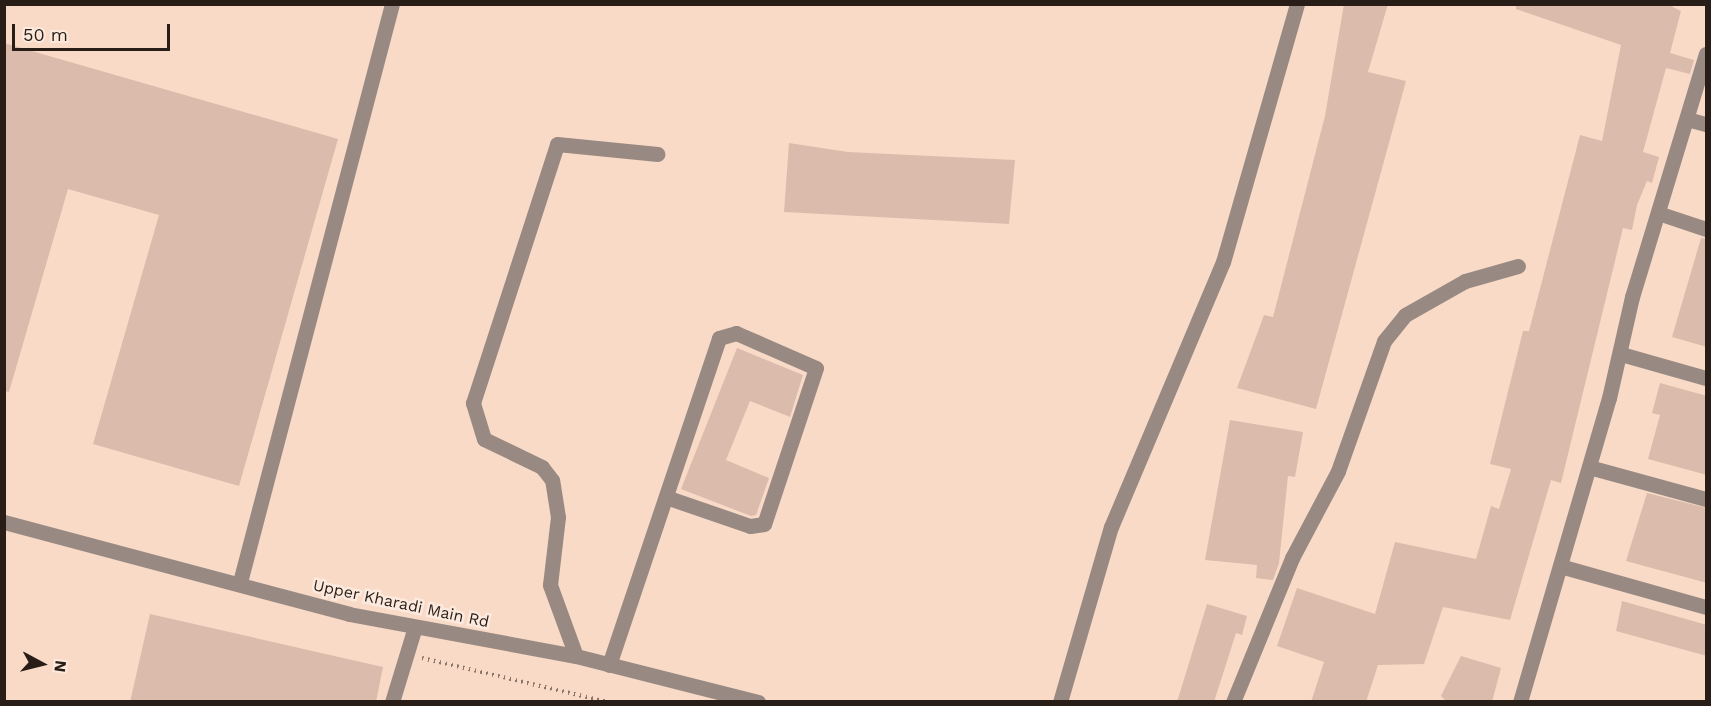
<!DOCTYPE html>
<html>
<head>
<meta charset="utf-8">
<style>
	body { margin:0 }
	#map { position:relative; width:1711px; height:706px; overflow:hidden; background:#f9dac7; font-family:"Work Sans",sans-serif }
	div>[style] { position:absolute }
	.building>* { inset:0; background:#dbbbac }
	.path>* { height:4px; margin-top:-2px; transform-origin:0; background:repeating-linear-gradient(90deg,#8b776a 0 1.5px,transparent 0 6px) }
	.minor>* { height:15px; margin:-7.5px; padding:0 7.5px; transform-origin:7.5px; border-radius:7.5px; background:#988a83 }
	span { translate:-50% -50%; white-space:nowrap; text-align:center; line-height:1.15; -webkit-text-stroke:5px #fdeadf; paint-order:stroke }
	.street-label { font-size:16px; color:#291e17 }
	.frame { position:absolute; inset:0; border:6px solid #291e17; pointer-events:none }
	.north { position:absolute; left:12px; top:634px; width:60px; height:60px; -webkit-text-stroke:4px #fdeadf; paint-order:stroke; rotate:97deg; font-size:16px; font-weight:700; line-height:24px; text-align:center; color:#291e17 }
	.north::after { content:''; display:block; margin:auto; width:21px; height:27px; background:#291e17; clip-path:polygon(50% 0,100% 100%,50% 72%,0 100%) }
	.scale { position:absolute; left:12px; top:24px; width:158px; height:27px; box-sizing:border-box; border:3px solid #291e17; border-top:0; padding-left:8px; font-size:18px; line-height:21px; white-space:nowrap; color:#291e17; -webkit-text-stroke:4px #fdeadf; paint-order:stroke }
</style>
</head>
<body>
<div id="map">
	<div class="building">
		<i style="clip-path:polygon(1344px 4px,1388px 4px,1368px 72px,1406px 81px,1316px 409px,1237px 388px,1264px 315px,1273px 317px,1325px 116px)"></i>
		<i style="clip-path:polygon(1516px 4px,1667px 4px,1681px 11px,1670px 53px,1694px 60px,1690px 74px,1666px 68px,1643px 152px,1659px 157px,1652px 183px,1647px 181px,1637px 205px,1632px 230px,1623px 228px,1561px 483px,1551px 480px,1510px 620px,1443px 607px,1424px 664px,1378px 665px,1366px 702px,1311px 702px,1324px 662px,1277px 646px,1297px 588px,1375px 614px,1395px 542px,1476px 559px,1491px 506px,1499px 509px,1511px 469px,1490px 464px,1523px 331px,1529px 331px,1580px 135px,1602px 141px,1621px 45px,1516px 9px)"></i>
		<i style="clip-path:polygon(4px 43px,338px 139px,239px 486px,93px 444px,159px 215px,68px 189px,9px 392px,4px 391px)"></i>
		<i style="clip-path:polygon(789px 143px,848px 152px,1015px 160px,1009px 224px,784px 212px)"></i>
		<i style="clip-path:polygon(1701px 238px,1707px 239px,1707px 347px,1672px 337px)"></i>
		<i style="clip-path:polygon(737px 348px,803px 375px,790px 417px,750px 401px,726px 460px,769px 478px,756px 515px,751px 516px,681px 489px)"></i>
		<i style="clip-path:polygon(1660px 383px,1707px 396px,1707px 475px,1648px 459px,1660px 415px,1652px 413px)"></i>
		<i style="clip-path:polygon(1230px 420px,1303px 432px,1295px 477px,1288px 476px,1279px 563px,1273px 580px,1256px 578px,1257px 565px,1205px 560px)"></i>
		<i style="clip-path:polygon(1647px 493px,1707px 508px,1707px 583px,1626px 561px)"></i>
		<i style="clip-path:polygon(1622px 601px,1707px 625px,1707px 656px,1616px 631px)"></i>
		<i style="clip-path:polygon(1207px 604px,1247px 616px,1242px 635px,1236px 633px,1214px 702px,1177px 702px)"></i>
		<i style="clip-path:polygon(150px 614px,383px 667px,376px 702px,130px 702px)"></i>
		<i style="clip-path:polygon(1461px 656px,1501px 668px,1492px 702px,1447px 702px,1441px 696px)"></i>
	</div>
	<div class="path">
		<i style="left:422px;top:658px;width:191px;rotate:13.3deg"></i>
	</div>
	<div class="minor">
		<i style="left:1687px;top:119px;width:20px;rotate:15deg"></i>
		<i style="left:1658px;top:213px;width:51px;rotate:18.4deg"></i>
		<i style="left:1621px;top:354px;width:88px;rotate:15.8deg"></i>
		<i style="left:1589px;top:467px;width:121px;rotate:15.3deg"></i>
		<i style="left:4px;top:522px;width:357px;rotate:14.9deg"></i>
		<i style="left:349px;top:614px;width:231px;rotate:10.5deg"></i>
		<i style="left:576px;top:656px;width:188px;rotate:14.2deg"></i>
		<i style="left:1560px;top:566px;width:152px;rotate:15.7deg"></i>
		<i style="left:240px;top:582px;width:598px;rotate:-75.27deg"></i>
		<i style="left:576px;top:656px;width:76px;rotate:-110.1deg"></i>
		<i style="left:550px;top:585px;width:68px;rotate:-83.3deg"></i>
		<i style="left:558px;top:517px;width:37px;rotate:-99deg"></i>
		<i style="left:552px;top:480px;width:16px;rotate:-128deg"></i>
		<i style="left:542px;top:467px;width:64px;rotate:-154.2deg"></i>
		<i style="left:484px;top:439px;width:38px;rotate:-107deg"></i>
		<i style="left:473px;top:403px;width:272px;rotate:-72deg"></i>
		<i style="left:557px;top:144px;width:101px;rotate:5.7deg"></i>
		<i style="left:609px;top:665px;width:345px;rotate:-71.4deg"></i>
		<i style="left:719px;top:338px;width:18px;rotate:-16deg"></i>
		<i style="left:736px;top:333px;width:87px;rotate:23.6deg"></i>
		<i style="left:816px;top:368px;width:164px;rotate:108.4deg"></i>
		<i style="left:764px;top:524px;width:14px;rotate:172deg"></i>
		<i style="left:750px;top:526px;width:89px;rotate:-161deg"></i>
		<i style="left:392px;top:702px;width:78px;rotate:-73deg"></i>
		<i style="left:1060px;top:702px;width:182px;rotate:-73.8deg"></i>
		<i style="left:1111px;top:527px;width:288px;rotate:-67.1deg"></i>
		<i style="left:1223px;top:262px;width:268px;rotate:-74deg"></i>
		<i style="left:1233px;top:702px;width:156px;rotate:-67.7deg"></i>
		<i style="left:1292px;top:558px;width:98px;rotate:-62.1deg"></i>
		<i style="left:1338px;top:471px;width:138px;rotate:-70.5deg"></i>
		<i style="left:1384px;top:341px;width:33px;rotate:-51deg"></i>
		<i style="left:1405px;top:315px;width:69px;rotate:-29.5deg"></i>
		<i style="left:1465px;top:281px;width:55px;rotate:-15.8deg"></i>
		<i style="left:1520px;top:702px;width:317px;rotate:-73.7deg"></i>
		<i style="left:1609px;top:398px;width:104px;rotate:-77.2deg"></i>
		<i style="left:1632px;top:297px;width:254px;rotate:-73.1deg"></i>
	</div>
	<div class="street-label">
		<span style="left:401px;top:604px;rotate:12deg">Upper Kharadi Main Rd</span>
	</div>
	<div class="frame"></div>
	<div class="north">N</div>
	<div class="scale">50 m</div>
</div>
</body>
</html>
